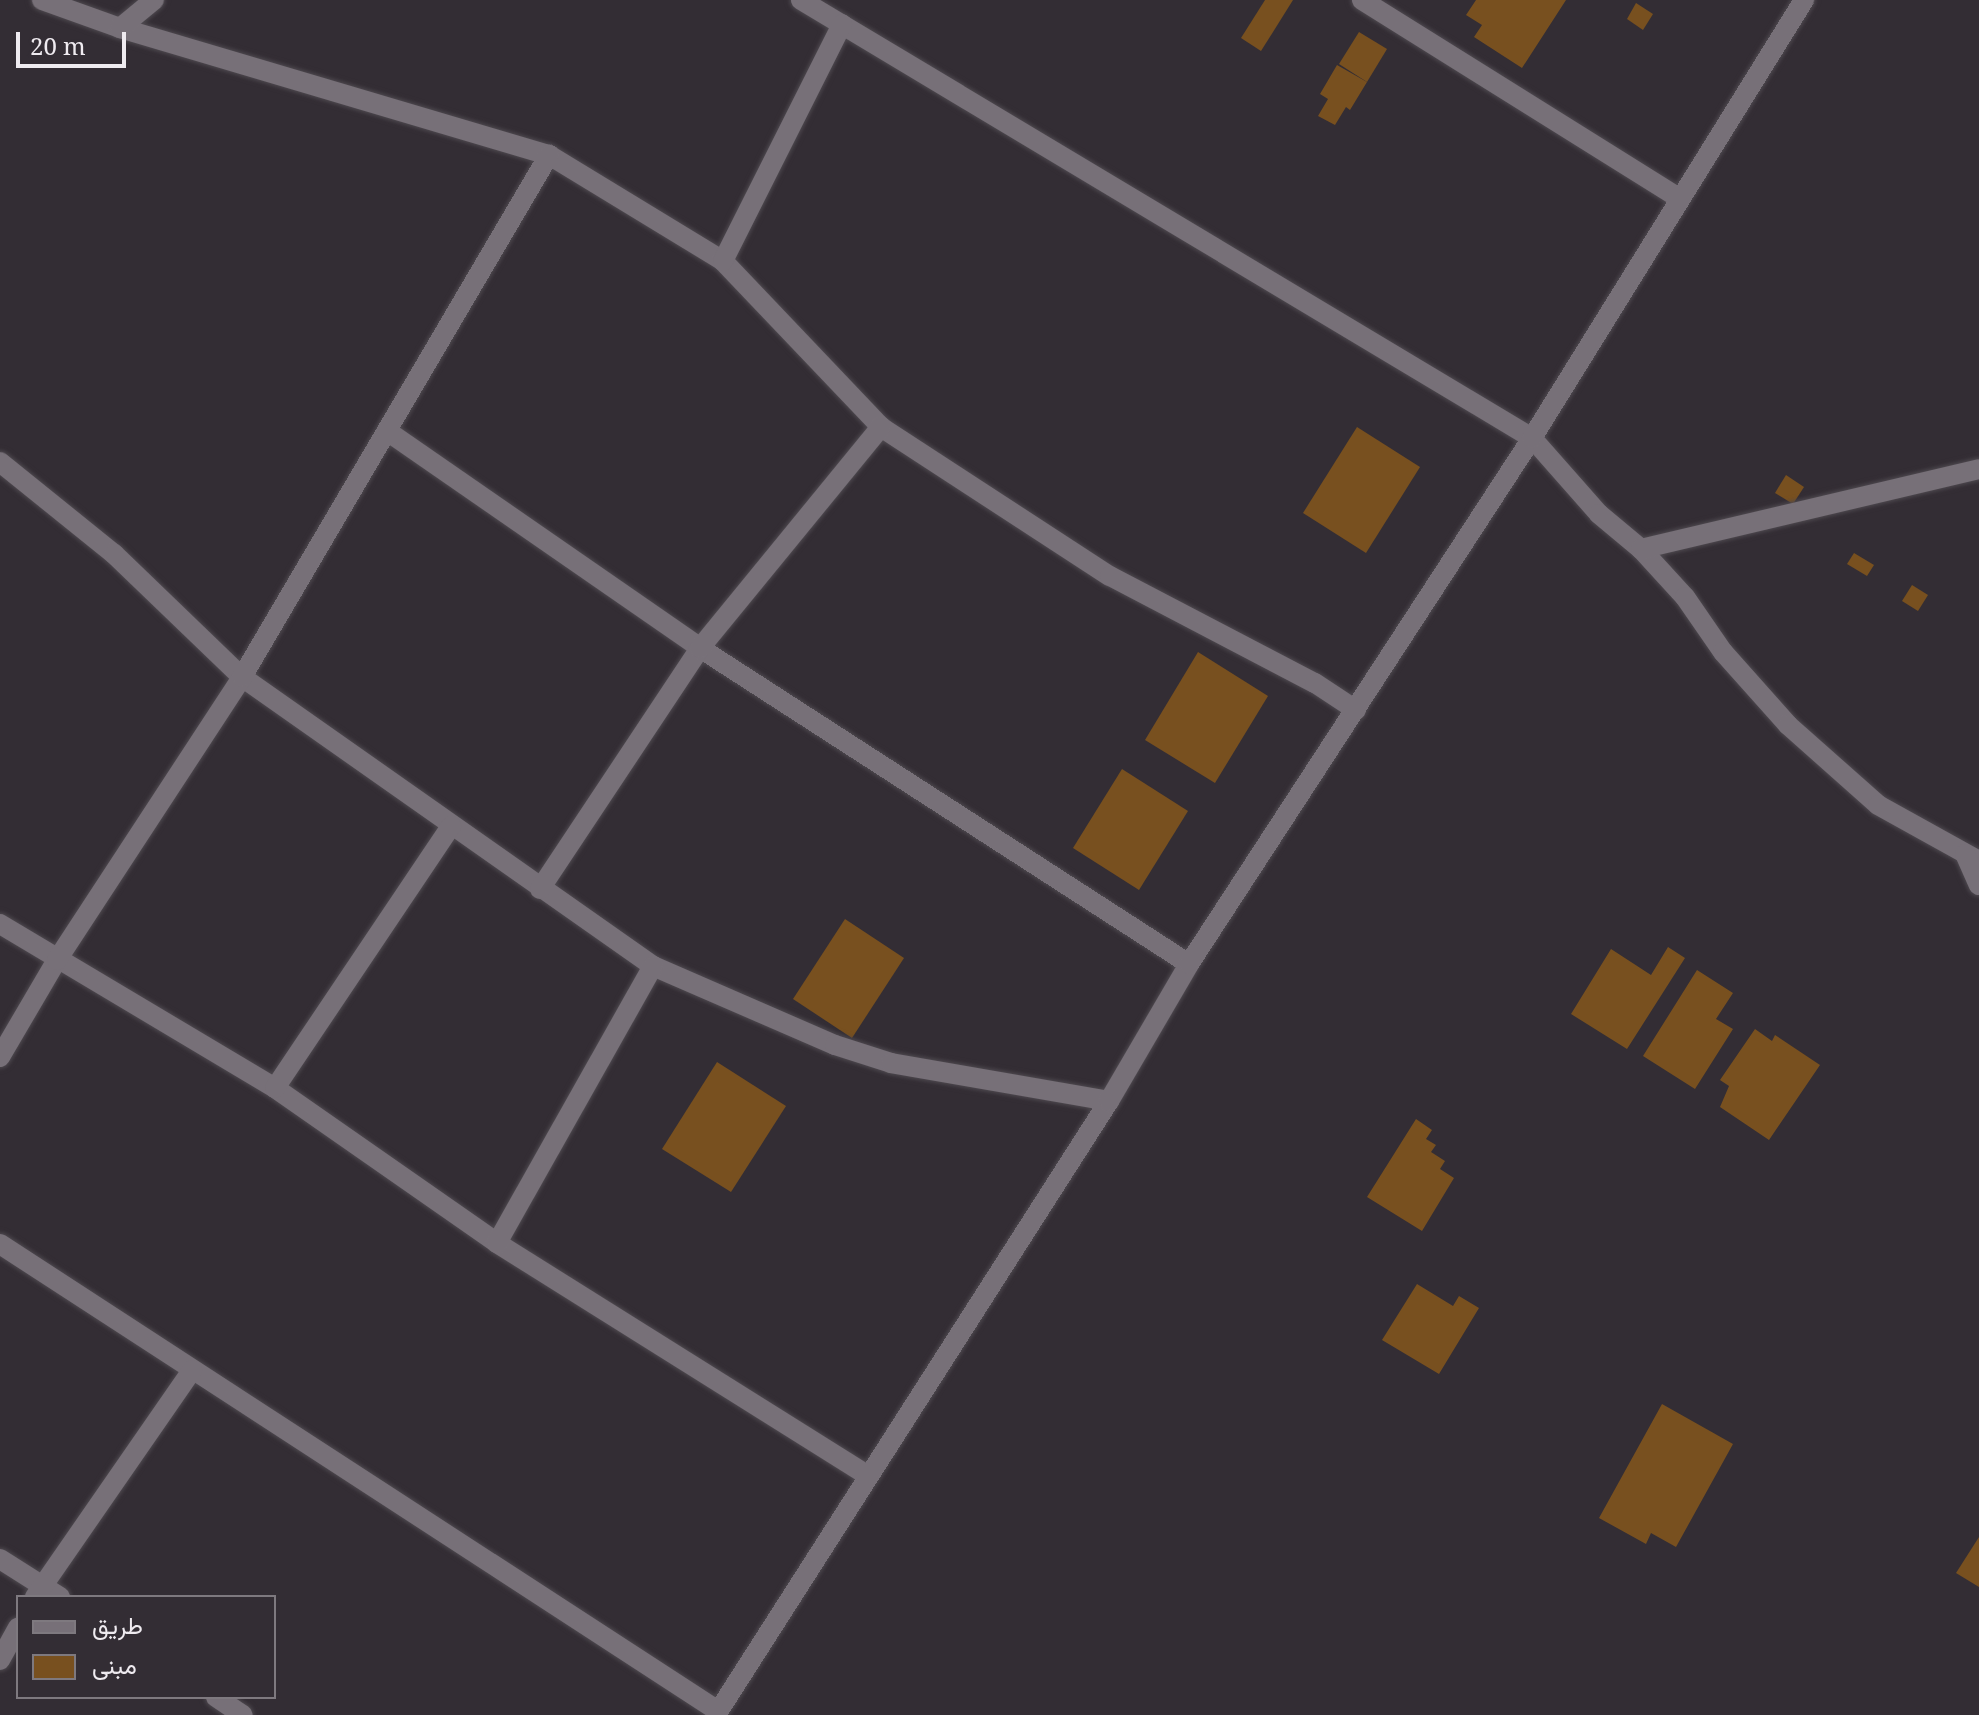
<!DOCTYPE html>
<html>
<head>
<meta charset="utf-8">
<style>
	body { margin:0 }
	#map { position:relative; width:1979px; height:1715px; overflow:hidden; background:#332d34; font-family:"Noto Serif",Vazirmatn,serif }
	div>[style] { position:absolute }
	.building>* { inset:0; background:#78501f }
	.roads { filter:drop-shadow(0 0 2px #4e494f) drop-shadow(0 0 2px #4e494f) }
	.minor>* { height:20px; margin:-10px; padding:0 10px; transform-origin:10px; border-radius:10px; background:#777078 }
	span { translate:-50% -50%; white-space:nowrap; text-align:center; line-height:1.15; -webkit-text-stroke:8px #332d34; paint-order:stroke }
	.legend { position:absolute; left:16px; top:1595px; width:260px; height:104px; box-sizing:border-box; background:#332d34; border:2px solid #7e797f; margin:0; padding:10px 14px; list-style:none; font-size:24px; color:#efebf0 }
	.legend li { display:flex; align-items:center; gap:16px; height:40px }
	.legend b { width:40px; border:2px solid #7e797f }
	.scale { position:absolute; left:16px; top:32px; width:110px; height:36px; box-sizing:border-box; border:4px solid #efebf0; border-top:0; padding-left:10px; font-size:24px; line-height:28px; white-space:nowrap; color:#efebf0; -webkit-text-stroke:6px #332d34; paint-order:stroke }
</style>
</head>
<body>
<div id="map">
	<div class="building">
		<i style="clip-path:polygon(1265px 0,1293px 0,1261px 51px,1241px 38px)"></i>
		<i style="clip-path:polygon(1476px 0,1566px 0,1522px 68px,1474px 37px,1482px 25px,1466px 15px)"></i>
		<i style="clip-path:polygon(1636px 3px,1653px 14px,1643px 30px,1627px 19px)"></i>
		<i style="clip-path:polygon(1359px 32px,1387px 49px,1367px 82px,1339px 64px)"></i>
		<i style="clip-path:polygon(1337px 65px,1367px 82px,1350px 110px,1346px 107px,1335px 125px,1318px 116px,1328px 99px,1320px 94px)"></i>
		<i style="clip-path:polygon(1357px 427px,1420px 467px,1366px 553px,1303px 513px)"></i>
		<i style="clip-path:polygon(1786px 475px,1804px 487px,1793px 504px,1775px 493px)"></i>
		<i style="clip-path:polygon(1854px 553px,1874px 565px,1867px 576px,1847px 564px)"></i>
		<i style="clip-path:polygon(1912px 585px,1928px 595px,1918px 611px,1902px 601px)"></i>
		<i style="clip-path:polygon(1198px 652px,1268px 696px,1215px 783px,1145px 740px)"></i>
		<i style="clip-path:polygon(1122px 769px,1188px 811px,1139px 890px,1073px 848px)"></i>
		<i style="clip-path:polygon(845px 919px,904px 958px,852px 1038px,793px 999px)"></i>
		<i style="clip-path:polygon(1668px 947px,1685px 958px,1627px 1049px,1571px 1014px,1611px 949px,1651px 975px)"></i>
		<i style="clip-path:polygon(1697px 970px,1733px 993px,1716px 1019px,1733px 1029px,1695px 1089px,1643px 1056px)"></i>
		<i style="clip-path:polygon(1755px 1029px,1772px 1041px,1775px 1035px,1820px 1065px,1769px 1140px,1720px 1107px,1729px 1086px,1720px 1080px)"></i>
		<i style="clip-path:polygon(717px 1062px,786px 1106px,731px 1192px,662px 1149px)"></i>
		<i style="clip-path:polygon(1416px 1119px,1432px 1130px,1426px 1139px,1436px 1145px,1431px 1152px,1445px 1161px,1440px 1169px,1454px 1178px,1422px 1231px,1367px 1197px)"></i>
		<i style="clip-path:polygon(1417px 1284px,1453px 1306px,1459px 1296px,1479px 1308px,1439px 1374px,1382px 1340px)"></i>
		<i style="clip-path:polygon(1662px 1404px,1733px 1444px,1676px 1547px,1651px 1533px,1646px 1544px,1599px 1518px)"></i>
		<i style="clip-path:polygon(1979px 1537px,1979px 1587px,1956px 1573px)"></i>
	</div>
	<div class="roads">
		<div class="minor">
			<i style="left:42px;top:0;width:83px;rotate:19.7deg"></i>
			<i style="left:120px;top:28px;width:447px;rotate:16.5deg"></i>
			<i style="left:549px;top:155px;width:204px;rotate:31.3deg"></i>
			<i style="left:723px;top:261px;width:229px;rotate:46.4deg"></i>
			<i style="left:881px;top:427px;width:273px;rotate:33.1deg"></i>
			<i style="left:1110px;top:576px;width:231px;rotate:27.6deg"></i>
			<i style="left:1315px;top:683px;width:49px;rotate:33.4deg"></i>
			<i style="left:801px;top:0;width:852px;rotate:30.93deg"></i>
			<i style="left:1532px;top:438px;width:101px;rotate:48.6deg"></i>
			<i style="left:1599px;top:514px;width:55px;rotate:39.8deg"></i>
			<i style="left:1641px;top:549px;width:65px;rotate:47.5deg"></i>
			<i style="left:1685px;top:597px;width:67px;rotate:55.4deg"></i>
			<i style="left:1723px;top:652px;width:98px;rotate:48.3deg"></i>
			<i style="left:1788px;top:725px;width:120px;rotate:41.6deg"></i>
			<i style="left:1878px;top:805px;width:115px;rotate:29deg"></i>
			<i style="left:1362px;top:0;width:375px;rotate:32deg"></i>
			<i style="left:120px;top:28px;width:44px;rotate:-39.5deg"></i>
			<i style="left:723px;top:261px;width:265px;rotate:-63.3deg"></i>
			<i style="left:387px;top:431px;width:381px;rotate:34.7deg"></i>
			<i style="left:700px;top:648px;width:582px;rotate:32.87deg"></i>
			<i style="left:0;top:462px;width:146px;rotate:38.9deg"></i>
			<i style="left:114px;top:554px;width:178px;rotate:43.9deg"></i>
			<i style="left:242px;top:677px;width:502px;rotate:35.11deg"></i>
			<i style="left:653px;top:966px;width:198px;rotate:23.5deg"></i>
			<i style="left:835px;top:1045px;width:59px;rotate:17.8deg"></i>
			<i style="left:891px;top:1063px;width:221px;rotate:9.9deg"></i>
			<i style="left:1641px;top:549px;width:347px;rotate:-13.3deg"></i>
			<i style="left:1965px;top:854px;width:34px;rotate:66deg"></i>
			<i style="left:540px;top:889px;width:289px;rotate:-56.4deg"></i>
			<i style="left:700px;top:648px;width:286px;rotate:-50.7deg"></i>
			<i style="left:0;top:924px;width:320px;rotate:30.8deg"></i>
			<i style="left:275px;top:1088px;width:271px;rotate:34.9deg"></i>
			<i style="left:497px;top:1243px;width:438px;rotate:32.1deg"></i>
			<i style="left:0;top:1057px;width:113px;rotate:-59.6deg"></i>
			<i style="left:57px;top:960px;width:338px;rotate:-56.8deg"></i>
			<i style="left:242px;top:677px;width:606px;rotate:-59.54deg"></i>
			<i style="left:275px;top:1088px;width:316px;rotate:-56.1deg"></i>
			<i style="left:497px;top:1243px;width:318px;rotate:-60.6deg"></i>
			<i style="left:0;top:1244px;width:857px;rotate:33.04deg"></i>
			<i style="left:0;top:1559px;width:71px;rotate:32.3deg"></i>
			<i style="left:35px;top:1597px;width:276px;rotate:-55.3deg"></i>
			<i style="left:0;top:1660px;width:37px;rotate:-61deg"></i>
			<i style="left:216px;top:1697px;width:32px;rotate:34deg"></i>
			<i style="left:716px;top:1715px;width:729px;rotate:-57.38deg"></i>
			<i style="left:1109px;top:1101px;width:159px;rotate:-59.7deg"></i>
			<i style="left:1189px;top:964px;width:628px;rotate:-56.89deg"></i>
			<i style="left:1532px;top:438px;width:516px;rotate:-58.16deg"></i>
		</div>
	</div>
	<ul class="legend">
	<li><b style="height:10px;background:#777078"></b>طريق</li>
	<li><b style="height:22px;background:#78501f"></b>مبنى</li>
	</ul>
	<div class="scale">20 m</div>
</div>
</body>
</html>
